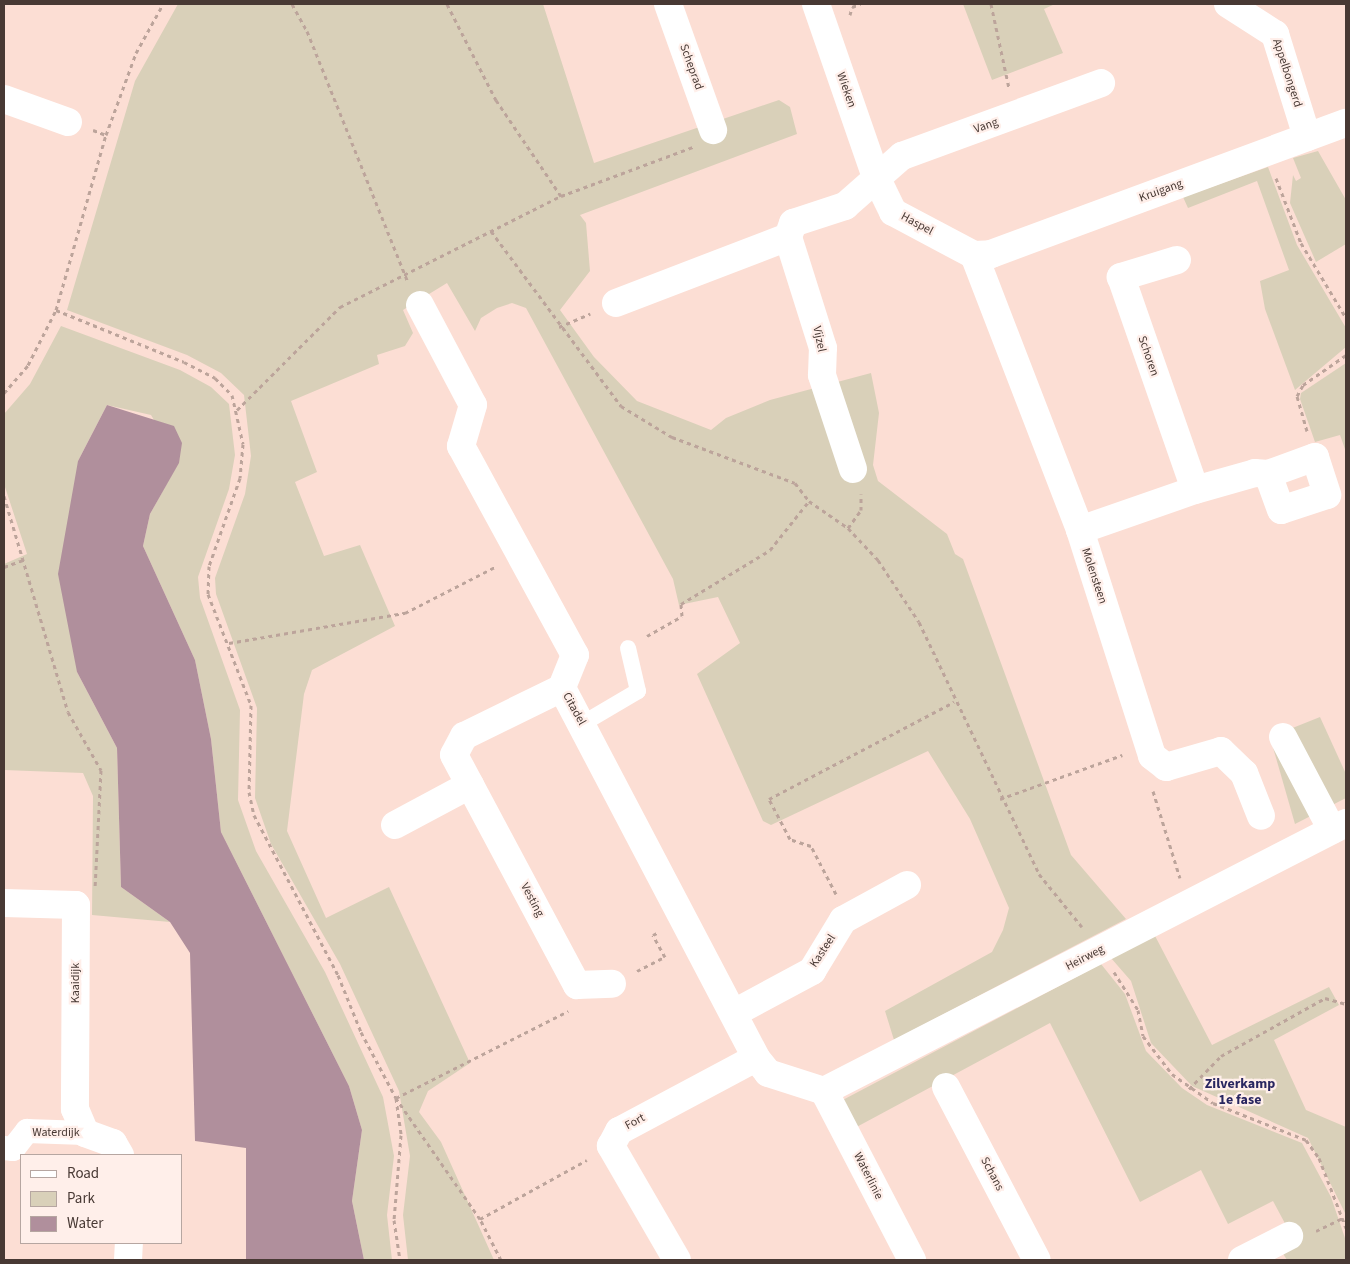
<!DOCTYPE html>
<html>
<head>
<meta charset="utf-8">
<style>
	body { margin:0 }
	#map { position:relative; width:1350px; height:1264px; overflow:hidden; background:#fcded4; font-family:"Source Sans 3",sans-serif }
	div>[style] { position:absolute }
	.green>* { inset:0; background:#d9d0b9 }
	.water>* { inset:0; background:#b08f9c }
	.path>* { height:3px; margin-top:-1.5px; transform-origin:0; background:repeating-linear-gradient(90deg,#bca49b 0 4px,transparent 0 8px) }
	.service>* { height:16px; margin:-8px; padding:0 8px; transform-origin:8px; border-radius:8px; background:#fff }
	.pedestrian>* { height:24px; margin:-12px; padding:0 12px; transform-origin:12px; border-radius:12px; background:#fff }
	.minor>* { height:28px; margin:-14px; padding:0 14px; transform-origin:14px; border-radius:14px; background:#fff }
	span { translate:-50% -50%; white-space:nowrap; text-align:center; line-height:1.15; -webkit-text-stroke:4.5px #ffefea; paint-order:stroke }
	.street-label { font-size:12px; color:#483934 }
	.neighbourhood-label { font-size:14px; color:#292660; font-weight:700 }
	.frame { position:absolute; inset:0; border:5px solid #483934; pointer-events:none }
	.legend { position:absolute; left:20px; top:1154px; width:162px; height:90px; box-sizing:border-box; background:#ffefea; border:1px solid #b6a6a1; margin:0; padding:6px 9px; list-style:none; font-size:15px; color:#483934 }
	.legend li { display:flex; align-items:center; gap:10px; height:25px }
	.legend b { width:25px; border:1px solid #b6a6a1 }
</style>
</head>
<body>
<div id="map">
	<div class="green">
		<i style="clip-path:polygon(178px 4px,543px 4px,594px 163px,779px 100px,790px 107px,797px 134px,580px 215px,586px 223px,590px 271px,560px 310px,594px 357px,637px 401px,711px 430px,726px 418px,770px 400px,871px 373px,879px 413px,873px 465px,878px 481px,947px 534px,955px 554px,963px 559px,1071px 855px,1126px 919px,894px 1040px,885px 1011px,992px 952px,1003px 930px,1009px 908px,970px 819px,928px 751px,771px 825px,763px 821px,697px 674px,740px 643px,718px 597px,679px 605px,673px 579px,526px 308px,512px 303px,497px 308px,481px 318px,475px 331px,447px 283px,403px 310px,413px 333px,405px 346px,377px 355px,379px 364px,291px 401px,317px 472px,295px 482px,324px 556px,360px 545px,395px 626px,312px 670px,304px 694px,287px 831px,326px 918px,389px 887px,470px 1063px,428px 1091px,419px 1112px,441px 1142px,494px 1260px,408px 1260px,403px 1215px,410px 1156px,399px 1091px,340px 964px,271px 844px,255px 798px,257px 708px,216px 594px,215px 578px,245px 494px,251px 456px,244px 395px,221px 373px,187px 355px,67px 310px,135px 81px)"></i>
		<i style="clip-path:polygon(963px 4px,1055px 4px,1044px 9px,1063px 53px,992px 80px)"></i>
		<i style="clip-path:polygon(1318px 151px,1346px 200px,1346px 244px,1316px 262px,1290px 203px,1293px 175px,1296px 181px,1301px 178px,1293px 158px)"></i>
		<i style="clip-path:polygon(1268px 167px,1297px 245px,1346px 328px,1346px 347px,1295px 390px,1265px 309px,1260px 281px,1289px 270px,1257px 181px,1188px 208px,1183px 197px)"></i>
		<i style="clip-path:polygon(61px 326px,180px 370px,211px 387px,229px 404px,235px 455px,229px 489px,198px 577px,200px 598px,240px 710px,238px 800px,256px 851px,325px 972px,383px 1097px,394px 1156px,387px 1215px,392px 1260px,364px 1260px,352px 1201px,362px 1130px,349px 1086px,221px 832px,211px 739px,195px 660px,143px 546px,150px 514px,179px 462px,151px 415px,107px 405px,78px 461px,77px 672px,117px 748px,121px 887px,170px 922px,92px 915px,93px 796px,83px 773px,4px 770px,4px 564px,27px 554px,4px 484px,4px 414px,30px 384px)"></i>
		<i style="clip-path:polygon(1346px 363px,1346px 452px,1340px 435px,1315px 442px,1300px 399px,1301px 393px)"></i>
		<i style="clip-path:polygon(1320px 717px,1346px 774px,1346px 798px,1295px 824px,1270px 737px)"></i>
		<i style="clip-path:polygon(1153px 932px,1212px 1045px,1329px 987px,1339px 1005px,1274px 1040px,1306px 1110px,1346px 1127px,1346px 1215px,1308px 1138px,1192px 1086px,1151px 1043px,1131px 981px,1111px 958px)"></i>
		<i style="clip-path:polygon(1101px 964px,1125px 994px,1146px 1051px,1182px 1088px,1207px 1105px,1302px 1143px,1331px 1197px,1346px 1241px,1346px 1260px,1287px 1260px,1282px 1252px,1296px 1244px,1273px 1201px,1228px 1224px,1201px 1170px,1140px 1202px,1050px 1023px,851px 1130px,837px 1103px)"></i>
	</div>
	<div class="water">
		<i style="clip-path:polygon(107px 405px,174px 426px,182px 443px,179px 463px,150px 514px,143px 546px,195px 660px,211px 739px,221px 832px,349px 1086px,362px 1130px,352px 1201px,364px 1260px,246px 1260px,246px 1148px,195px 1141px,190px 953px,170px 922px,121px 887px,117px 748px,77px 672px,58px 574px,78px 461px)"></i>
	</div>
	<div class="path">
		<i style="left:292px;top:4px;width:31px;rotate:61deg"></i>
		<i style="left:307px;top:31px;width:271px;rotate:68.1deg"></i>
		<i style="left:447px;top:4px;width:108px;rotate:63deg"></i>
		<i style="left:496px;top:100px;width:116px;rotate:55.9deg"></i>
		<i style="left:991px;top:4px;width:86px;rotate:77.9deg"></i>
		<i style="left:850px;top:15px;width:8px;rotate:-76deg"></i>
		<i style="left:852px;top:7px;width:9px;rotate:-21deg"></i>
		<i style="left:93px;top:130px;width:14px;rotate:21deg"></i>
		<i style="left:1276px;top:178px;width:70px;rotate:69deg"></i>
		<i style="left:1301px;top:243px;width:87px;rotate:59deg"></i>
		<i style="left:491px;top:231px;width:218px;rotate:53.4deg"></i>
		<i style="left:621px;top:406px;width:60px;rotate:31.3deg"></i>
		<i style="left:672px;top:437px;width:131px;rotate:20.5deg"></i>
		<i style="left:795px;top:483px;width:23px;rotate:52deg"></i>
		<i style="left:809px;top:501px;width:47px;rotate:34.7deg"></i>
		<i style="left:848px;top:528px;width:44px;rotate:46.8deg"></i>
		<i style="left:878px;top:560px;width:74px;rotate:56.5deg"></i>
		<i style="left:919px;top:622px;width:279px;rotate:64.5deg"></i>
		<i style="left:1039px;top:874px;width:68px;rotate:50.9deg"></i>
		<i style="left:56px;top:310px;width:138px;rotate:22.1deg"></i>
		<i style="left:184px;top:362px;width:35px;rotate:27deg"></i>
		<i style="left:215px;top:378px;width:24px;rotate:45deg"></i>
		<i style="left:232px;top:395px;width:50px;rotate:77.3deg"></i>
		<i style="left:243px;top:444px;width:34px;rotate:95deg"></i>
		<i style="left:240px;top:478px;width:93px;rotate:109.4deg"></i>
		<i style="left:209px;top:566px;width:28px;rotate:92deg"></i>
		<i style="left:208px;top:594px;width:119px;rotate:68.8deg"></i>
		<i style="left:251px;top:705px;width:87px;rotate:91.3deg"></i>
		<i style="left:249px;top:792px;width:24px;rotate:78deg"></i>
		<i style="left:254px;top:815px;width:181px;rotate:62.3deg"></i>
		<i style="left:338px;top:975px;width:61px;rotate:68deg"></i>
		<i style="left:361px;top:1032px;width:75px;rotate:62.1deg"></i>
		<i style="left:396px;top:1098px;width:37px;rotate:82deg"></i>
		<i style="left:401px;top:1135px;width:85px;rotate:94.7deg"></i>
		<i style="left:394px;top:1220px;width:40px;rotate:81.5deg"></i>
		<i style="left:559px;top:327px;width:34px;rotate:-23deg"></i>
		<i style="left:4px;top:393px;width:37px;rotate:-49deg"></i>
		<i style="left:28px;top:365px;width:62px;rotate:-63deg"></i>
		<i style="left:56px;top:310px;width:182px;rotate:-74.1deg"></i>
		<i style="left:106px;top:135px;width:87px;rotate:-69.9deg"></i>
		<i style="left:136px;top:53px;width:56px;rotate:-61.1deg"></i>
		<i style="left:237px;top:410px;width:146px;rotate:-45deg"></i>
		<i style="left:340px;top:307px;width:247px;rotate:-26.7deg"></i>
		<i style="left:561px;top:196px;width:141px;rotate:-20.4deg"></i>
		<i style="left:1307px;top:431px;width:36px;rotate:-106deg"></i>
		<i style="left:1297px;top:396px;width:13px;rotate:-61deg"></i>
		<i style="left:1303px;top:385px;width:52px;rotate:-34.9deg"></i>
		<i style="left:4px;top:496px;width:225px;rotate:73.5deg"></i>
		<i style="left:68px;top:712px;width:67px;rotate:60.4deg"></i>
		<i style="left:101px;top:770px;width:117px;rotate:92.9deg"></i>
		<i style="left:848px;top:528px;width:22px;rotate:-54deg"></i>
		<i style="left:861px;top:510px;width:16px;rotate:-90deg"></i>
		<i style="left:4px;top:567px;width:23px;rotate:-20deg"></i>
		<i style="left:647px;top:636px;width:40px;rotate:-29.7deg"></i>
		<i style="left:682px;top:616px;width:12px;rotate:-95deg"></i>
		<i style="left:681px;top:604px;width:104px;rotate:-31.2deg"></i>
		<i style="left:770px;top:550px;width:63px;rotate:-51.5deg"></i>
		<i style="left:229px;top:643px;width:179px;rotate:-9.7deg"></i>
		<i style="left:405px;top:613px;width:101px;rotate:-27.1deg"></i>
		<i style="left:1153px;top:791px;width:91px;rotate:72.8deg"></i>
		<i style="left:1000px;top:799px;width:130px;rotate:-19.8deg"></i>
		<i style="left:836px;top:894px;width:54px;rotate:-117.5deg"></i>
		<i style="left:811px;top:846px;width:22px;rotate:-162deg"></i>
		<i style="left:790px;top:839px;width:45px;rotate:-117.7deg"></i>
		<i style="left:769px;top:799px;width:209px;rotate:-27.7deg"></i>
		<i style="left:637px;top:971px;width:31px;rotate:-27deg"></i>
		<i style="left:665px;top:957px;width:25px;rotate:-119deg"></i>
		<i style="left:653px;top:935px;width:7px;rotate:-27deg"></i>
		<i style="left:1114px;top:972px;width:45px;rotate:57.7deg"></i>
		<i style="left:1138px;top:1010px;width:26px;rotate:79deg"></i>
		<i style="left:1143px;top:1036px;width:48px;rotate:52.7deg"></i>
		<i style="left:1172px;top:1074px;width:50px;rotate:35.3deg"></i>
		<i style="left:1213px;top:1103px;width:100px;rotate:21.7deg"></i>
		<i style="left:1306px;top:1140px;width:22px;rotate:54deg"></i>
		<i style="left:1319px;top:1158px;width:75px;rotate:68.9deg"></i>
		<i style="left:1189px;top:1089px;width:46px;rotate:-45.9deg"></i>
		<i style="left:1221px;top:1056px;width:119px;rotate:-29.1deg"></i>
		<i style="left:1325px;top:998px;width:22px;rotate:16deg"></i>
		<i style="left:480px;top:1219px;width:122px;rotate:-28.9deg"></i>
		<i style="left:1316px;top:1231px;width:30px;rotate:-26deg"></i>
		<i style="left:501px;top:1260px;width:46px;rotate:-117.1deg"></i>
		<i style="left:480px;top:1219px;width:147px;rotate:-124.8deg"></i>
		<i style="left:396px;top:1098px;width:193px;rotate:-26.8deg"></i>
	</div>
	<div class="service">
		<i style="left:582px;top:724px;width:65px;rotate:-30.5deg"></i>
		<i style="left:638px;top:691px;width:44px;rotate:-103.1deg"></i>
	</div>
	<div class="pedestrian">
		<i style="left:4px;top:1148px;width:9px;rotate:6deg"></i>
		<i style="left:13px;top:1149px;width:23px;rotate:-52deg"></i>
		<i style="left:27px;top:1131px;width:58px;rotate:2deg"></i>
	</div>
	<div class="minor">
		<i style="left:668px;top:4px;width:134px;rotate:70.3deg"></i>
		<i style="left:816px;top:4px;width:183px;rotate:70.9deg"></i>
		<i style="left:876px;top:177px;width:39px;rotate:64deg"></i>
		<i style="left:893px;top:212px;width:92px;rotate:28deg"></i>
		<i style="left:1228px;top:4px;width:56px;rotate:32.6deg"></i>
		<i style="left:1275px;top:34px;width:108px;rotate:72.7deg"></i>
		<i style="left:4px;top:99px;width:68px;rotate:19.8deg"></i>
		<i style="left:974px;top:255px;width:295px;rotate:68.9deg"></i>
		<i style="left:1080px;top:530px;width:237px;rotate:72.3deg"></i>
		<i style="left:1152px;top:756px;width:18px;rotate:38deg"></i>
		<i style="left:1166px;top:767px;width:57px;rotate:-16.2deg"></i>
		<i style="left:1221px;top:751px;width:32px;rotate:44deg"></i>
		<i style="left:1244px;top:773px;width:46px;rotate:68.4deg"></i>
		<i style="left:974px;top:255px;width:17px;rotate:-3deg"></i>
		<i style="left:991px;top:254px;width:378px;rotate:-20.3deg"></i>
		<i style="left:1177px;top:260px;width:59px;rotate:163.1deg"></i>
		<i style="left:1121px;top:277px;width:225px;rotate:70.8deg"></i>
		<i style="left:616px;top:303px;width:184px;rotate:-21deg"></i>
		<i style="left:420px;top:305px;width:113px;rotate:62.1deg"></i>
		<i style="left:473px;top:405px;width:43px;rotate:106.3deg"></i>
		<i style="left:461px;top:446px;width:238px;rotate:61.4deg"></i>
		<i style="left:575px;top:655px;width:35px;rotate:112deg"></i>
		<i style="left:562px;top:688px;width:418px;rotate:62.3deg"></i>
		<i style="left:756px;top:1058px;width:19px;rotate:51deg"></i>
		<i style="left:768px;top:1073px;width:59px;rotate:17.8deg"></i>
		<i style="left:853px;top:469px;width:99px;rotate:-108.3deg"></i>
		<i style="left:822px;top:375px;width:27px;rotate:-88deg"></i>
		<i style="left:823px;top:348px;width:116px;rotate:-107.5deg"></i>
		<i style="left:788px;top:237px;width:15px;rotate:-70deg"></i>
		<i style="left:793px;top:223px;width:55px;rotate:-18.1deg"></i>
		<i style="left:845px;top:206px;width:76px;rotate:-41.3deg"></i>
		<i style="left:902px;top:156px;width:212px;rotate:-20.1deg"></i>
		<i style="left:1080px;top:530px;width:122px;rotate:-19.2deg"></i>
		<i style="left:1195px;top:490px;width:62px;rotate:-15.8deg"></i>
		<i style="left:1255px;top:473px;width:13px;rotate:4deg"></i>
		<i style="left:1268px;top:474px;width:50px;rotate:-19.9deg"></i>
		<i style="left:1315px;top:457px;width:40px;rotate:72deg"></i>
		<i style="left:1327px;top:495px;width:48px;rotate:161.9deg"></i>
		<i style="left:1281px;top:510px;width:38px;rotate:-110deg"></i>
		<i style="left:562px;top:688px;width:109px;rotate:153.9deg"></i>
		<i style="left:464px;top:736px;width:21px;rotate:118deg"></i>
		<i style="left:454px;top:755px;width:261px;rotate:61.9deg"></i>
		<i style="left:577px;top:985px;width:35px;rotate:-2deg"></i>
		<i style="left:1283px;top:737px;width:105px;rotate:62.2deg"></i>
		<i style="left:395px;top:825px;width:85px;rotate:-28.1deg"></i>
		<i style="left:4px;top:903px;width:72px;rotate:1.6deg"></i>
		<i style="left:76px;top:905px;width:204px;rotate:90.3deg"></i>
		<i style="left:75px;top:1109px;width:26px;rotate:67deg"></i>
		<i style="left:85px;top:1133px;width:30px;rotate:20deg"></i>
		<i style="left:113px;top:1143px;width:14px;rotate:60deg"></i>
		<i style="left:734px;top:1013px;width:89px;rotate:-28.3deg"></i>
		<i style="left:812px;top:971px;width:60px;rotate:-58.7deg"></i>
		<i style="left:843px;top:920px;width:73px;rotate:-28.7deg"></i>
		<i style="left:946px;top:1087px;width:195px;rotate:62.3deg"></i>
		<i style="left:824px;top:1091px;width:587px;rotate:-27.18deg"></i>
		<i style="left:824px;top:1091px;width:191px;rotate:62.5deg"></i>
		<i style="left:128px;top:1260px;width:17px;rotate:-87deg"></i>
		<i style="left:677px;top:1260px;width:132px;rotate:-120.1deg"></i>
		<i style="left:611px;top:1146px;width:17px;rotate:-62deg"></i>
		<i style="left:619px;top:1131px;width:155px;rotate:-28.1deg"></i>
		<i style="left:1242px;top:1260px;width:53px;rotate:-27.1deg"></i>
	</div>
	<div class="street-label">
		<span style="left:691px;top:67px;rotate:70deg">Scheprad</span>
		<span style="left:1287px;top:73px;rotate:72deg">Appelbongerd</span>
		<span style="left:846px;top:90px;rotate:71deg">Wieken</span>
		<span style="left:986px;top:126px;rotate:-20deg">Vang</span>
		<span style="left:1161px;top:191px;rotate:-20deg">Kruigang</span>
		<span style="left:917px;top:224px;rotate:28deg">Haspel</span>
		<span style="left:819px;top:339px;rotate:78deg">Vijzel</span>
		<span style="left:1148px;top:356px;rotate:71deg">Schoren</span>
		<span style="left:1094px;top:576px;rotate:72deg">Molensteen</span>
		<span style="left:574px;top:709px;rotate:61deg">Citadel</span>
		<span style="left:532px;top:900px;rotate:62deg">Vesting</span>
		<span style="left:823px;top:951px;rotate:-57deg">Kasteel</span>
		<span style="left:1085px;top:958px;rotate:-27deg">Heirweg</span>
		<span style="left:76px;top:983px;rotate:-90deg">Kaaidijk</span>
		<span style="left:635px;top:1122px;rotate:-28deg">Fort</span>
		<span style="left:56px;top:1133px">Waterdijk</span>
		<span style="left:992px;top:1174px;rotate:62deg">Schans</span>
		<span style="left:868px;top:1176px;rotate:63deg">Waterlinie</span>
	</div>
	<div class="neighbourhood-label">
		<span style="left:1240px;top:1092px">Zilverkamp<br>1e fase</span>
	</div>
	<div class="frame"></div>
	<ul class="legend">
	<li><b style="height:6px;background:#fff"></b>Road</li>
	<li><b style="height:14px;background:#d9d0b9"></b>Park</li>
	<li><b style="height:14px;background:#b08f9c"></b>Water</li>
	</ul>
</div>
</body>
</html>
